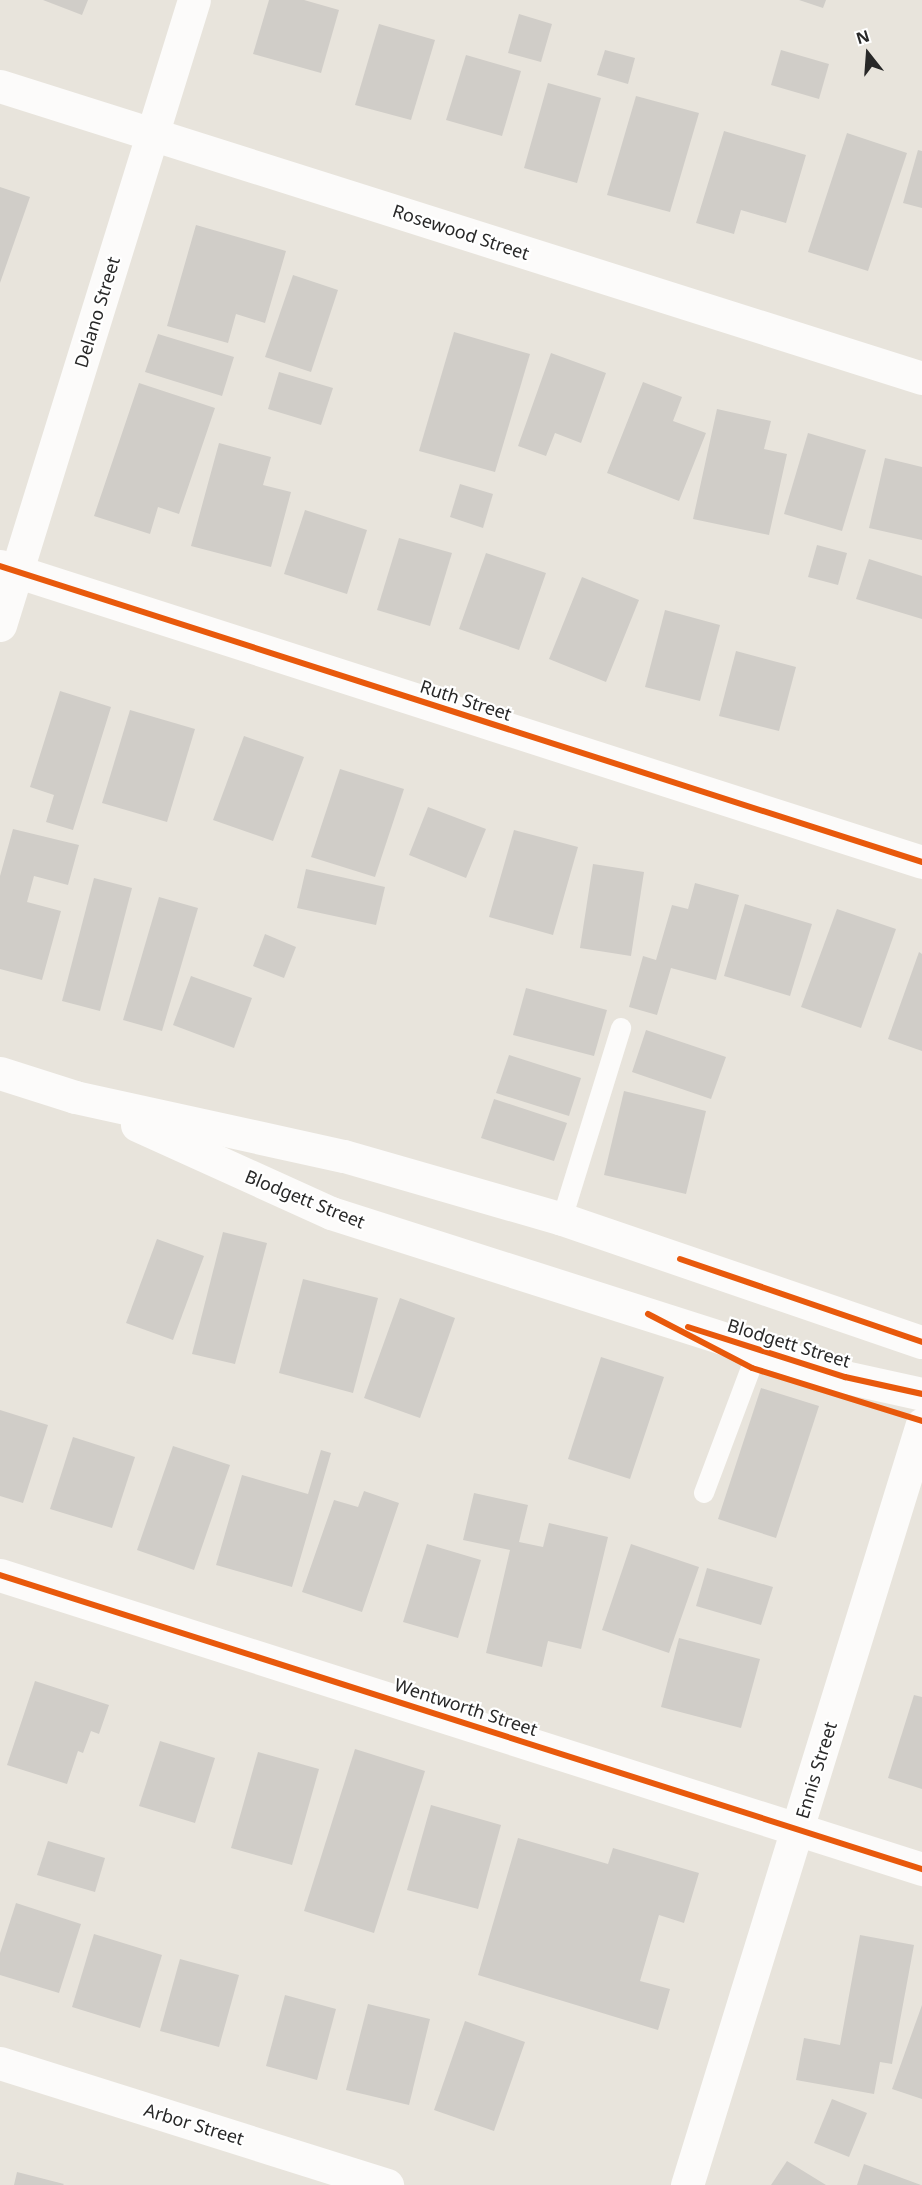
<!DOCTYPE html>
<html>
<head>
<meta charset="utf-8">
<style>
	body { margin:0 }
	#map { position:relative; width:922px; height:2185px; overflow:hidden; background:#e8e4dc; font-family:"Noto Sans",sans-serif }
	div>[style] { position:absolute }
	.building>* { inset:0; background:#d0cdc8 }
	.service>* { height:20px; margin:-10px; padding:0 10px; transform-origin:10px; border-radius:10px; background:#fcfbfa }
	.minor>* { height:33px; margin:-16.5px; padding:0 16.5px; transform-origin:16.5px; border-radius:16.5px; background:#fcfbfa }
	.tertiary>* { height:33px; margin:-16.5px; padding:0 16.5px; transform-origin:16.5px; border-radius:16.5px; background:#fcfbfa }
	.secondary>* { height:33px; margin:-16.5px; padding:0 16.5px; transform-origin:16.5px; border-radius:16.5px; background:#fcfbfa }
	.cycleway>* { height:6px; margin:-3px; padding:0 3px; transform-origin:3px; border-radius:3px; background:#e8590c }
	span { translate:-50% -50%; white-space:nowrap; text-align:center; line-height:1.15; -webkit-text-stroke:4.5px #fff; paint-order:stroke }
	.street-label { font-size:18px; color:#282828 }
	.north { position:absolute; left:838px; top:24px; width:60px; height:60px; -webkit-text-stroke:4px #fff; paint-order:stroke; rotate:343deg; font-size:16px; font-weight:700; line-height:24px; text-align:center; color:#282828 }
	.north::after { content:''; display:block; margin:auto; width:21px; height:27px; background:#282828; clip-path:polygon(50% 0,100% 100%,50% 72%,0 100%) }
</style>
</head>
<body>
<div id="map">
	<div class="building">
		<i style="clip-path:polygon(43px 0,88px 0,82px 15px)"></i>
		<i style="clip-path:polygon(269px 0,304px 0,339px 10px,321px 73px,253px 54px)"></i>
		<i style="clip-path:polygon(799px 0,826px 0,823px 8px)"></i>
		<i style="clip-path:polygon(519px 14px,552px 24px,541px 62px,508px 53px)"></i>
		<i style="clip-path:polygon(379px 24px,435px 40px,411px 120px,355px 105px)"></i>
		<i style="clip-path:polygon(605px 50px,635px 58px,628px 84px,597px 75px)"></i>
		<i style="clip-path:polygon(781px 50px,829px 64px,819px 99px,771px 85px)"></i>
		<i style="clip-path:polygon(466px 55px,521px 71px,502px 136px,446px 120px)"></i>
		<i style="clip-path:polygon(548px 83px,601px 98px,577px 183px,524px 168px)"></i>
		<i style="clip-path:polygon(636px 96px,699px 113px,670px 212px,607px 195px)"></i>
		<i style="clip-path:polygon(724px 131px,806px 155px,786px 223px,741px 210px,734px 234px,696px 223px)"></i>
		<i style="clip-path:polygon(847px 133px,907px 153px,868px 271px,808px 252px)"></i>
		<i style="clip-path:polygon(918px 150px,922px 151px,922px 208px,903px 203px)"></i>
		<i style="clip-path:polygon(0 187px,30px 197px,0 283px)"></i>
		<i style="clip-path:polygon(196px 225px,286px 251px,265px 323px,236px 314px,228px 343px,167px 326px)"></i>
		<i style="clip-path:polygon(293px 275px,338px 290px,311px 372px,265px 357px)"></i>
		<i style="clip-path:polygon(454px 332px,530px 354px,495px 472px,419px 451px)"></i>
		<i style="clip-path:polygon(158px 334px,234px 357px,222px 396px,145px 372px)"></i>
		<i style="clip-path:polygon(551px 353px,606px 373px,581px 443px,555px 433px,546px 456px,518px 446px)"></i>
		<i style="clip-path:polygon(279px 372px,333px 388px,321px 425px,268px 409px)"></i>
		<i style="clip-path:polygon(643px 382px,682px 397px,673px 421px,706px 433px,679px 501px,607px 473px)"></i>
		<i style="clip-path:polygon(139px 383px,215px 408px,179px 514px,158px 507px,150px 534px,94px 516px)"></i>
		<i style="clip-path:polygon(717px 409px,771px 421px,764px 449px,787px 454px,769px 535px,693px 519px)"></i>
		<i style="clip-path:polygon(808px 433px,866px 450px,842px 531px,784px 514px)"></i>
		<i style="clip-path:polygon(219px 443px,271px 457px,263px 485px,291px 492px,271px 567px,191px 546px)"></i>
		<i style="clip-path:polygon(885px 458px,922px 467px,922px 540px,869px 528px)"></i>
		<i style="clip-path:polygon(460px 484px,493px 494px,483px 528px,450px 517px)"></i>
		<i style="clip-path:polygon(305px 510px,367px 530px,347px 594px,284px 574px)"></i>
		<i style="clip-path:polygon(399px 538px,452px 553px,430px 626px,377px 610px)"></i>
		<i style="clip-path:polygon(817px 545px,847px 553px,838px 585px,808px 577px)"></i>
		<i style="clip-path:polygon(486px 553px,546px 573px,519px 650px,459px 629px)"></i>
		<i style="clip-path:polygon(869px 559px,922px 576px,922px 619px,856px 599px)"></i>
		<i style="clip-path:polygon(582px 577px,639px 600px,606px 682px,549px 659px)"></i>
		<i style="clip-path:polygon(665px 610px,720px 625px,700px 701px,645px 687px)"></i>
		<i style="clip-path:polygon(736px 651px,796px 667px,779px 731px,719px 716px)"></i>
		<i style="clip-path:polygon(60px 691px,111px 707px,73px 830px,46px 822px,54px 795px,30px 787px)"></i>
		<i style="clip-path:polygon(130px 710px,195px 729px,167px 822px,102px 803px)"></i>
		<i style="clip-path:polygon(244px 736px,304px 757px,273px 841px,213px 820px)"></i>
		<i style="clip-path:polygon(340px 769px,404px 789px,375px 877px,311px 857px)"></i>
		<i style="clip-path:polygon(428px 807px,486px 829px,466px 878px,409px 855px)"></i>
		<i style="clip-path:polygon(13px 829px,79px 845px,68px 885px,34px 876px,27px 902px,61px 911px,42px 980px,0 969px,0 876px)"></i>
		<i style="clip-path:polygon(514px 830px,578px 847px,553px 935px,489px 917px)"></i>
		<i style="clip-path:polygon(593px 864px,644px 872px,631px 956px,580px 948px)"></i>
		<i style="clip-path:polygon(306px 869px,385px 887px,376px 925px,297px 908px)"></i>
		<i style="clip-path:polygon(94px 878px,132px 888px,100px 1011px,62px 1001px)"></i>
		<i style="clip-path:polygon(695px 883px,739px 895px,716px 980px,671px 968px,657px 1015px,629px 1007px,643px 956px,656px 960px,672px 905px,688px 909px)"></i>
		<i style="clip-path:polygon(159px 897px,198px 908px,162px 1031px,123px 1020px)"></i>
		<i style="clip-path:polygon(745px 904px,812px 924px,790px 996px,724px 976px)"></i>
		<i style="clip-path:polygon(837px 909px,896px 929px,861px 1028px,801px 1007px)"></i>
		<i style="clip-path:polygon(265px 934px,296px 947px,284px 978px,253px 966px)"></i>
		<i style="clip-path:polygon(919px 952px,922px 954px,922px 1051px,888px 1039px)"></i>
		<i style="clip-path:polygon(191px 976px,252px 998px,234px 1048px,173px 1025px)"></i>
		<i style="clip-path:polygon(526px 988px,607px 1010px,594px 1056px,513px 1035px)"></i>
		<i style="clip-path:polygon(646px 1030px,726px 1057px,711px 1099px,632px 1072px)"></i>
		<i style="clip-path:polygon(509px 1055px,581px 1078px,569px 1116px,496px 1093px)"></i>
		<i style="clip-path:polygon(624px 1091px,706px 1111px,686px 1194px,604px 1175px)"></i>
		<i style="clip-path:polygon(494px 1099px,567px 1123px,554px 1161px,481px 1138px)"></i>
		<i style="clip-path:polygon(223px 1232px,267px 1243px,235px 1364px,192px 1354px)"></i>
		<i style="clip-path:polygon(157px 1239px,204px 1256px,173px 1340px,126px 1323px)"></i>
		<i style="clip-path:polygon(303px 1279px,378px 1298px,353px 1393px,279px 1373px)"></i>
		<i style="clip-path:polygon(400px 1298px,455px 1318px,420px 1418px,364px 1398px)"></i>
		<i style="clip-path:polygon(601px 1357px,664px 1377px,630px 1479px,568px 1459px)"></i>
		<i style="clip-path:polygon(761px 1388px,819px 1406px,776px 1538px,718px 1519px)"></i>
		<i style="clip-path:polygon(0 1410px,48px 1425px,23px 1503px,0 1496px)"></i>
		<i style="clip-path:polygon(73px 1437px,135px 1457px,112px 1528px,50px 1509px)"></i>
		<i style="clip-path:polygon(173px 1446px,230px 1465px,194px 1570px,137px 1550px)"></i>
		<i style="clip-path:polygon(321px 1450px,331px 1453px,292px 1587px,216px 1565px,242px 1475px,308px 1494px)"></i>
		<i style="clip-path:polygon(364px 1491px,399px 1503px,362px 1612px,302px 1592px,334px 1500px,358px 1507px)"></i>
		<i style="clip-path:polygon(474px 1493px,528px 1505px,519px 1542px,543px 1547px,549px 1523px,608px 1537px,581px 1649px,548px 1641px,542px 1667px,486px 1653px,510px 1550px,463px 1540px)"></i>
		<i style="clip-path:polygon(427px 1544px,481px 1560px,458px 1638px,403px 1622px)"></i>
		<i style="clip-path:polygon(631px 1544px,699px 1567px,669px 1653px,602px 1630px)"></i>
		<i style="clip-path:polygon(707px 1568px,773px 1587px,761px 1625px,696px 1606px)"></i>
		<i style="clip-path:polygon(679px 1638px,760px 1659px,741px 1728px,661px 1707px)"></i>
		<i style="clip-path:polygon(35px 1681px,109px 1705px,99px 1734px,91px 1731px,83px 1753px,78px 1751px,67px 1784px,7px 1765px)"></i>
		<i style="clip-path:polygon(914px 1695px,922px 1697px,922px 1789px,888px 1778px)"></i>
		<i style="clip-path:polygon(160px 1741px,215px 1758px,195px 1823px,139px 1806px)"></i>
		<i style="clip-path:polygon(355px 1749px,425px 1771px,374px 1933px,304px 1911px)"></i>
		<i style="clip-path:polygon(258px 1752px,319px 1769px,292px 1865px,231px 1848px)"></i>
		<i style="clip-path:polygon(431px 1805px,501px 1825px,478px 1909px,407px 1890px)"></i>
		<i style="clip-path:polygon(518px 1838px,608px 1864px,613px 1848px,699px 1873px,684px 1923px,659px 1915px,640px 1981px,670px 1989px,658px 2030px,478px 1975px)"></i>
		<i style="clip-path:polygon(48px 1841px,105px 1858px,95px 1892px,37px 1875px)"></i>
		<i style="clip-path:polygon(16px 1903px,81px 1924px,59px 1993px,0 1975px,0 1953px)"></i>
		<i style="clip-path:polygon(94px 1934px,162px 1955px,140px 2028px,72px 2007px)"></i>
		<i style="clip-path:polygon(860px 1935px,914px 1945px,892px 2064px,880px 2062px,874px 2094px,796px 2080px,804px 2038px,840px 2045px)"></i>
		<i style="clip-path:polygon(180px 1959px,239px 1975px,219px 2047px,160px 2031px)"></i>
		<i style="clip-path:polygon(285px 1995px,336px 2009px,317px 2080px,266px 2066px)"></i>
		<i style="clip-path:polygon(368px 2004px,430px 2019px,409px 2105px,346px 2090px)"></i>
		<i style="clip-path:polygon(922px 2005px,922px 2099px,892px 2089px)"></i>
		<i style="clip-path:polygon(465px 2021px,525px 2042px,494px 2131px,434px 2110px)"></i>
		<i style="clip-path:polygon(832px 2099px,867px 2113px,849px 2157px,814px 2143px)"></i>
		<i style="clip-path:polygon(787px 2161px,826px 2185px,771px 2185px)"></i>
		<i style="clip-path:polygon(864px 2164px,921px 2185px,857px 2185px)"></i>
		<i style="clip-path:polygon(17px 2172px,64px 2184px,63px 2185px,14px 2185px)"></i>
	</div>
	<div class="service">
		<i style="left:562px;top:1219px;width:200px;rotate:-72.8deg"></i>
		<i style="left:704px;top:1493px;width:154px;rotate:-69.4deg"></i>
	</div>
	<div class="minor">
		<i style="left:0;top:86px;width:967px;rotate:17.57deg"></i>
		<i style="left:0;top:566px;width:968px;rotate:17.8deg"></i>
		<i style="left:0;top:625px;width:654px;rotate:-72.76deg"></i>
		<i style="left:0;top:1575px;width:968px;rotate:17.69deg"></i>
		<i style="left:0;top:2063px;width:406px;rotate:17.5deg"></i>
	</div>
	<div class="tertiary">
		<i style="left:687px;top:2185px;width:796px;rotate:-72.84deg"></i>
	</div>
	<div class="secondary">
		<i style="left:0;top:1073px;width:79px;rotate:17.7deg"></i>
		<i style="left:75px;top:1097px;width:275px;rotate:12.4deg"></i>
		<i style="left:344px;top:1156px;width:227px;rotate:16.1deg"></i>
		<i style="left:562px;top:1219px;width:380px;rotate:18.9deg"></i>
		<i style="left:137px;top:1125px;width:213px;rotate:24.4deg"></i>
		<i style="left:331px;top:1213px;width:540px;rotate:17.7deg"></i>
		<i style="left:845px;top:1377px;width:79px;rotate:12.4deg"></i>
	</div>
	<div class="cycleway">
		<i style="left:0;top:566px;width:968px;rotate:17.8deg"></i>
		<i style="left:680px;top:1259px;width:256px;rotate:18.9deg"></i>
		<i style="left:648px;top:1314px;width:117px;rotate:27.4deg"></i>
		<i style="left:752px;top:1368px;width:178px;rotate:17.3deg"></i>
		<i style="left:688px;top:1327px;width:165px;rotate:17.7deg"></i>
		<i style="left:845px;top:1377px;width:79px;rotate:12.4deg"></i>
		<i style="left:0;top:1575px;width:968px;rotate:17.69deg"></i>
	</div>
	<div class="street-label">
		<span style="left:461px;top:232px;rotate:18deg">Rosewood Street</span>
		<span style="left:97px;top:312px;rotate:-73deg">Delano Street</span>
		<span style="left:466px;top:700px;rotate:18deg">Ruth Street</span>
		<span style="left:305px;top:1199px;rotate:22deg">Blodgett Street</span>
		<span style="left:789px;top:1343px;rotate:17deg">Blodgett Street</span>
		<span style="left:466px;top:1707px;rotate:18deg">Wentworth Street</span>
		<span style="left:816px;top:1770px;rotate:-73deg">Ennis Street</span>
		<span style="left:194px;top:2124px;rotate:17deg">Arbor Street</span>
	</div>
	<div class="north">N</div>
</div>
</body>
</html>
